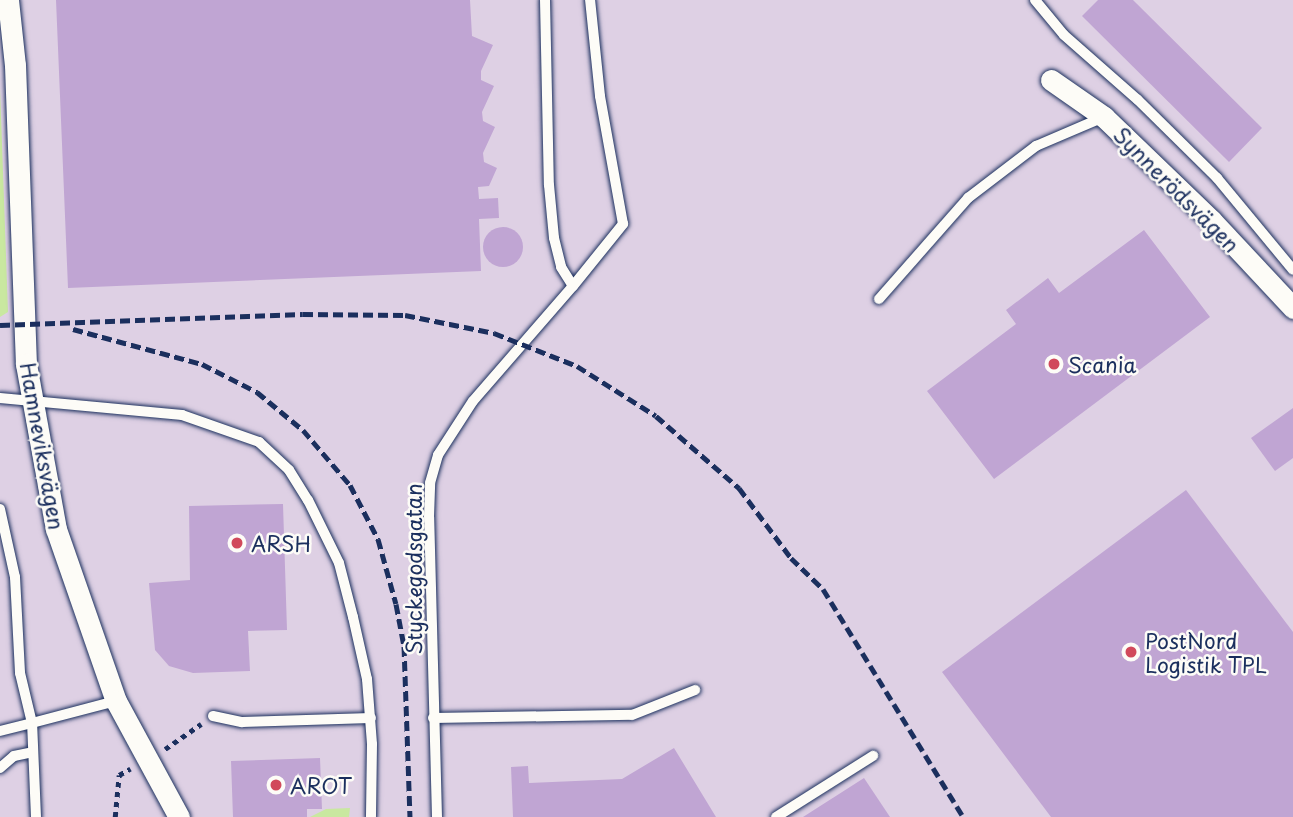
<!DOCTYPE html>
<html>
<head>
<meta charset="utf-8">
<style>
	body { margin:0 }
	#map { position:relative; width:1293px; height:817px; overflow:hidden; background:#ebe2ec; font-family:"Playpen Sans",sans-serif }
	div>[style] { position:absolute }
	.built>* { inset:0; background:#ded0e4 }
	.green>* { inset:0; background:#c9e8a0 }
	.building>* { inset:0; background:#c0a5d3 }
	.round { border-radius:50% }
	.path>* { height:4.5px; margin-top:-2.25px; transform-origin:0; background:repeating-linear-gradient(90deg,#1b2f5e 0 5px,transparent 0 10px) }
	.roads { filter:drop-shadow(0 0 2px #1b2f5e) drop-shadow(0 0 2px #1b2f5e) }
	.lane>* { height:10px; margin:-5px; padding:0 5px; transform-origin:5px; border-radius:5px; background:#fdfcf7 }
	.street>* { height:21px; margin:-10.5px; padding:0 10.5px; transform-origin:10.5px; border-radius:10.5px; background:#fdfcf7 }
	.rail>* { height:5px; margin-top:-2.5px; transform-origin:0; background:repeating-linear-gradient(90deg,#1b2f5e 0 10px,transparent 0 15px) }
	.dots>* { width:19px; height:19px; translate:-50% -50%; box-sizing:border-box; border:4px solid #fdfcf7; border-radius:50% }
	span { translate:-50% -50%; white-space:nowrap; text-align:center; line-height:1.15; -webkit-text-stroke:5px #fdfcf7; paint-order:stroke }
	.street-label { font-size:21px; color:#1b2f5e }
	.poi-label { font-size:21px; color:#1b2f5e }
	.left { translate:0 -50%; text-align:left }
</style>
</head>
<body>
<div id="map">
	<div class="built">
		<i style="clip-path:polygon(0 0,1293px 0,1293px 817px,0 817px)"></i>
	</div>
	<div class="green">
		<i style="clip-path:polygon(0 88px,8px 312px,0 317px)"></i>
		<i style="clip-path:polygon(350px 808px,349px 817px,310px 817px,326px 809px)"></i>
	</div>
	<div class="building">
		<i style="clip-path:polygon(56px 0,470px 0,472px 36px,493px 45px,481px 71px,481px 80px,494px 86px,482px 112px,483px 121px,495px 127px,483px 153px,484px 162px,497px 168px,489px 186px,478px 187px,479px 199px,498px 198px,499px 218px,479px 219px,481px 271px,68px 288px)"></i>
		<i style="clip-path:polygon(1098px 0,1133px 0,1262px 128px,1229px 162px,1082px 16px)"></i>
		<i class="round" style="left:483px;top:227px;width:40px;height:40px"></i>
		<i style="clip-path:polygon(1144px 230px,1210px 317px,994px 479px,927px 391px,1016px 324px,1006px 310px,1048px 278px,1059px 293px)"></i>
		<i style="clip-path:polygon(1293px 408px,1293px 458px,1275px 471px,1251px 438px)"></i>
		<i style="clip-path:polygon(1186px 490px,1293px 632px,1293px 817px,1051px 817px,942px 672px)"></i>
		<i style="clip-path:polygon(283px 504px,287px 630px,248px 631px,250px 671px,193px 673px,169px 666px,155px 650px,149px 583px,190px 580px,189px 506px)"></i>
		<i style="clip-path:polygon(674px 748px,716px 817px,513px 817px,511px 767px,528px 766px,529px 783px,622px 779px)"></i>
		<i style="clip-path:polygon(320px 758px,322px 809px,307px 809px,307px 817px,233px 817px,231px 761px)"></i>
		<i style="clip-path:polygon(864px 778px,890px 817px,803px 817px)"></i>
	</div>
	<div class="path">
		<i style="left:165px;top:749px;width:44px;rotate:-34.8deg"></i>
		<i style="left:115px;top:817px;width:42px;rotate:-84.6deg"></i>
		<i style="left:119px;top:775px;width:13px;rotate:-29deg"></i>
	</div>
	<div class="roads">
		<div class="lane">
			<i style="left:545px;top:0;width:185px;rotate:88.8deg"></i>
			<i style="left:549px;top:185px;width:53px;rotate:84.6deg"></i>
			<i style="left:554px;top:238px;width:30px;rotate:76deg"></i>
			<i style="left:561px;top:267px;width:22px;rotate:58deg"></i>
			<i style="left:1035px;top:0;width:45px;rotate:50.4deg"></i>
			<i style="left:1064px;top:35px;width:98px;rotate:41.3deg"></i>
			<i style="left:1138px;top:100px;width:111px;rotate:44.6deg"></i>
			<i style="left:1217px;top:178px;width:119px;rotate:50.4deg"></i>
			<i style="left:879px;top:299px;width:135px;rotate:-48.6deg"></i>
			<i style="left:968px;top:198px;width:86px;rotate:-37.4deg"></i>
			<i style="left:1036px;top:146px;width:74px;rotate:-23.1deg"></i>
			<i style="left:0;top:398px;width:183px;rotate:5.3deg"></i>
			<i style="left:182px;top:415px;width:82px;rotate:19.3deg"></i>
			<i style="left:259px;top:442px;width:41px;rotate:43deg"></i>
			<i style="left:289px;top:470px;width:36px;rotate:58deg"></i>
			<i style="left:308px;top:500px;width:70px;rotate:63.8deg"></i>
			<i style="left:339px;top:563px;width:56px;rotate:75.5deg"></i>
			<i style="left:353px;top:617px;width:64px;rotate:77.3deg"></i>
			<i style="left:367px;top:679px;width:65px;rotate:85.6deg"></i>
			<i style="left:372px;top:744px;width:73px;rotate:90.8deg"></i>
			<i style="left:0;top:509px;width:70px;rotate:77.6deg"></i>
			<i style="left:15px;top:577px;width:96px;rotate:87deg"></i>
			<i style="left:20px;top:673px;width:51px;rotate:76.5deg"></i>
			<i style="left:32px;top:723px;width:33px;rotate:166deg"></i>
			<i style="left:213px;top:716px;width:30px;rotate:12deg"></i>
			<i style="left:242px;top:722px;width:129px;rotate:-1.8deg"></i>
			<i style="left:433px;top:718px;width:199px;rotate:-0.9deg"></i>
			<i style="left:632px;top:715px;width:68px;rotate:-21.6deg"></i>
			<i style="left:0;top:768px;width:18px;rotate:-41deg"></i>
			<i style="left:14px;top:756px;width:19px;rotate:-12deg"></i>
			<i style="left:36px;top:817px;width:94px;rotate:-92.4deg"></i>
			<i style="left:32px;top:723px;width:87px;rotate:-14.7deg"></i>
			<i style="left:437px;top:817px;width:300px;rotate:-91.5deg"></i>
			<i style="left:429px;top:517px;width:34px;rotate:-88deg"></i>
			<i style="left:430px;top:483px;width:29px;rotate:-74deg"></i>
			<i style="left:438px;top:455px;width:64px;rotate:-57.1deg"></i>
			<i style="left:473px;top:401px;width:152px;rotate:-49deg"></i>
			<i style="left:573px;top:286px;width:80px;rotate:-51.1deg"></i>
			<i style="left:623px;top:224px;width:130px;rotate:-100.2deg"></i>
			<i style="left:600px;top:96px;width:97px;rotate:-95.9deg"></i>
			<i style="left:776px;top:817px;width:115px;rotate:-32.2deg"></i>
		</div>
		<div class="street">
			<i style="left:8px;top:0;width:65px;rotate:83.9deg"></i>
			<i style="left:15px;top:65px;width:299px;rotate:87.9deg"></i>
			<i style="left:26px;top:364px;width:168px;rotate:79.7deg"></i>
			<i style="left:56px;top:529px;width:182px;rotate:70.8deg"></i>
			<i style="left:116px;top:701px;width:132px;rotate:61.5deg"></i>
			<i style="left:1051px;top:80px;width:65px;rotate:34.9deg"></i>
			<i style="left:1104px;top:117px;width:150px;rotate:43.9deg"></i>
			<i style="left:1212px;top:221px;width:119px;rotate:47deg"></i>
		</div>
	</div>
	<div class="rail">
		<i style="left:0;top:325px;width:303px;rotate:-2.1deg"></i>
		<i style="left:303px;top:314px;width:102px;rotate:0.6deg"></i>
		<i style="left:405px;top:315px;width:91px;rotate:11.4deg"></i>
		<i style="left:494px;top:333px;width:89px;rotate:21.7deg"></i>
		<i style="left:577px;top:366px;width:93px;rotate:32.3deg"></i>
		<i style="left:656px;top:416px;width:110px;rotate:40.9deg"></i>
		<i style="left:739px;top:488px;width:87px;rotate:53.4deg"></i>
		<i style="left:791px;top:558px;width:45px;rotate:44.1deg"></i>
		<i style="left:823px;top:589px;width:268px;rotate:58.4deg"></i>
		<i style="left:73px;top:329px;width:134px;rotate:15.2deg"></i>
		<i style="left:202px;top:364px;width:62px;rotate:27deg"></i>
		<i style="left:257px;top:392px;width:60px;rotate:39.6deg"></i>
		<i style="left:303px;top:430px;width:72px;rotate:49.5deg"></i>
		<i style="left:350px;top:485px;width:61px;rotate:62.6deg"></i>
		<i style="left:378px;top:539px;width:67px;rotate:74.5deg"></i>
		<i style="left:396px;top:604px;width:43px;rotate:79.2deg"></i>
		<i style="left:404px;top:646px;width:171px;rotate:88deg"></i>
	</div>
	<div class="dots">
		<i style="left:1054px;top:364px;background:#d1495b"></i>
		<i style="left:237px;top:543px;background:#d1495b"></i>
		<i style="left:1131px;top:652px;background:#d1495b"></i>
		<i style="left:276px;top:785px;background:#d1495b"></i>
	</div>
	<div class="street-label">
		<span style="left:1177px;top:189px;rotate:45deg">Synnerödsvägen</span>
		<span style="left:43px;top:446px;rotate:80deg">Hamneviksvägen</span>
		<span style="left:413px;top:569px;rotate:-90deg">Styckegodsgatan</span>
	</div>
	<div class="poi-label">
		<span class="left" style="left:1068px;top:364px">Scania</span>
		<span class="left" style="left:251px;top:543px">ARSH</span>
		<span class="left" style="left:1145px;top:652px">PostNord<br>Logistik TPL</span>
		<span class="left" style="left:290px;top:785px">AROT</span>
	</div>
</div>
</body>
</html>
